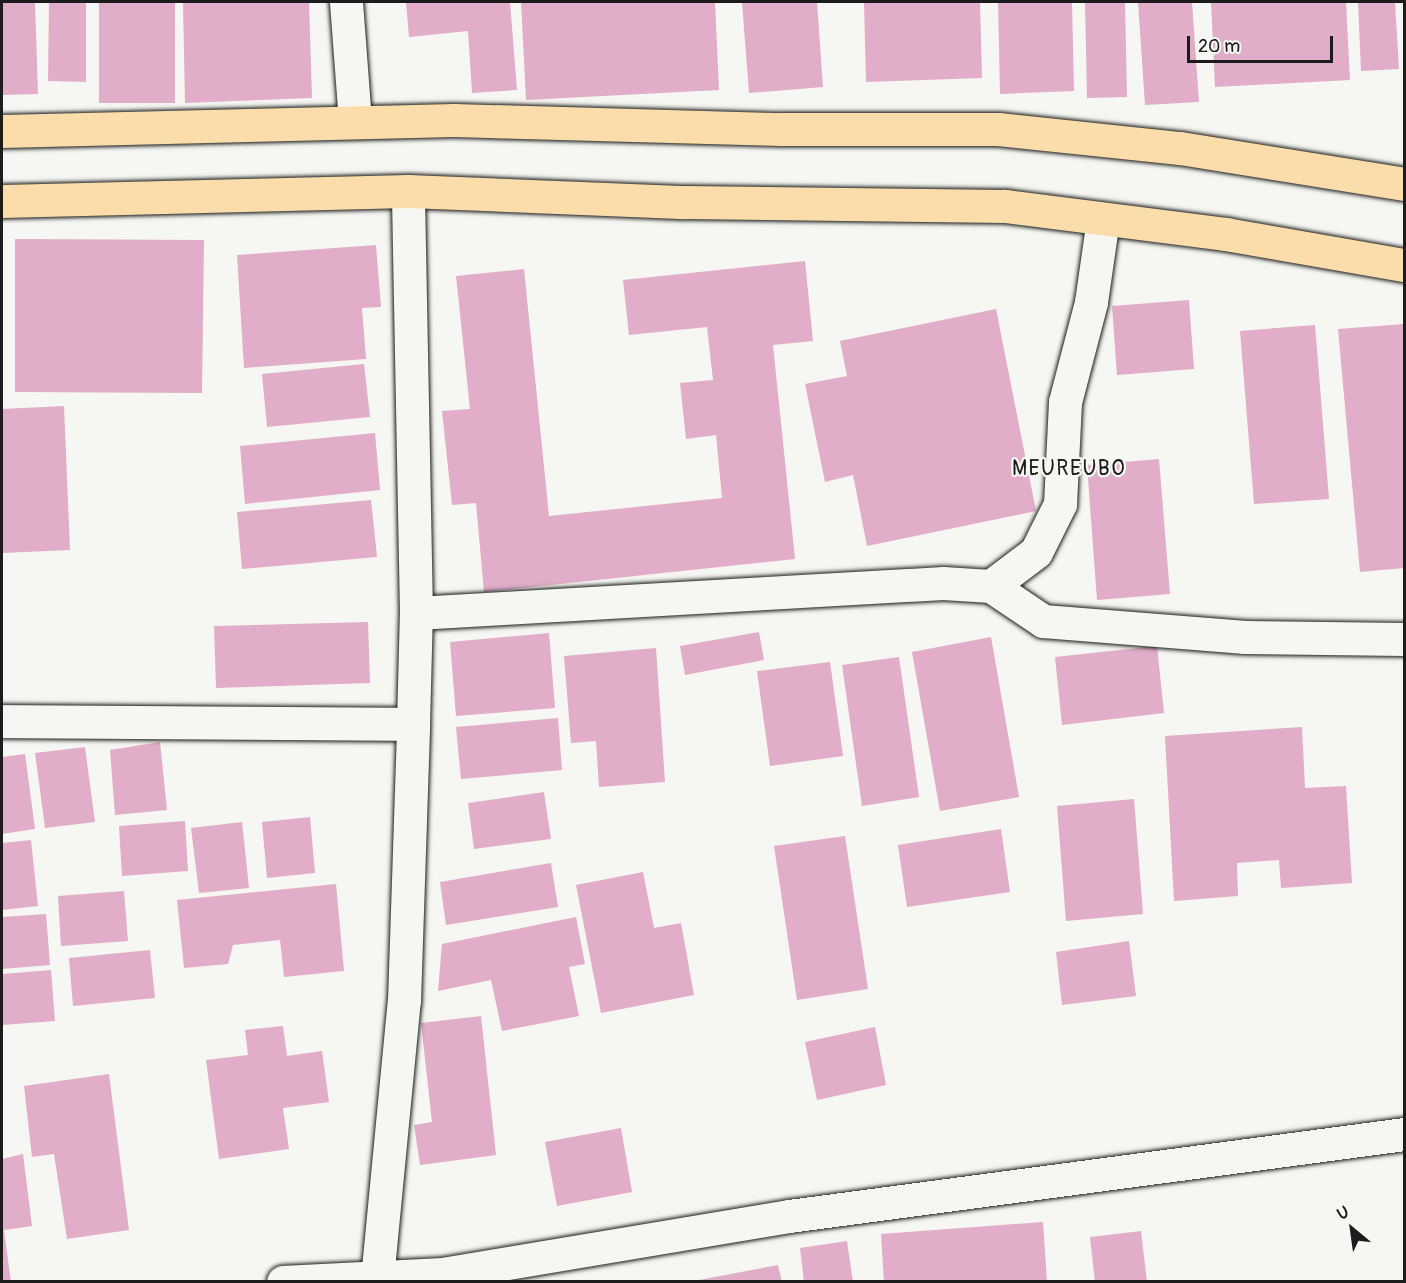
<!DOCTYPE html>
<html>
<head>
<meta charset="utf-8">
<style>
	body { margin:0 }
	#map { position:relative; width:1406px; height:1283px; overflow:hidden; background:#f6f6f2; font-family:Pangolin,sans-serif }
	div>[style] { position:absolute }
	.building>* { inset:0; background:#e1adc8 }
	.roads { filter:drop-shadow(0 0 2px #1c1c1c) drop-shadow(0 0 2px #1c1c1c) }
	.street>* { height:33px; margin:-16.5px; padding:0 16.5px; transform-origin:16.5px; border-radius:16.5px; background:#f6f6f2 }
	.secondary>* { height:33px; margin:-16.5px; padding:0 16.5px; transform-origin:16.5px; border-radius:16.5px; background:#f6f6f2 }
	.highway>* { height:33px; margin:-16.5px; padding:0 16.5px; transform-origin:16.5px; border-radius:16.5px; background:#faddab }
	span { translate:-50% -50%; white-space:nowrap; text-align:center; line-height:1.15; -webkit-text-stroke:4.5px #f6f6f2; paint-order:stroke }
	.quarter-label { font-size:21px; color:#1c1c1c; letter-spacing:1.5px }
	.frame { position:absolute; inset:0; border:3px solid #1c1c1c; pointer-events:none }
	.north { position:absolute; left:1322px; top:1199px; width:60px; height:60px; -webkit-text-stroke:4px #f6f6f2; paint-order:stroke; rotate:331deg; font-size:16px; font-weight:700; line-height:24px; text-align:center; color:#1c1c1c }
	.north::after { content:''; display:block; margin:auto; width:21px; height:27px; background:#1c1c1c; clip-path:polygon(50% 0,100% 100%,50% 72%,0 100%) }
	.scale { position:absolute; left:1187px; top:36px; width:146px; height:27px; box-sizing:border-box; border:3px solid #1c1c1c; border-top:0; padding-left:8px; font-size:18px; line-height:21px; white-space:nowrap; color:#1c1c1c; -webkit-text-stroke:4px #f6f6f2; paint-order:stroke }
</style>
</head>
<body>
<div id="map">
	<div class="building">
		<i style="clip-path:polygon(2px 2px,35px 2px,38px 94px,2px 95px)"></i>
		<i style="clip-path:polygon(49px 2px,86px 2px,86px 82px,48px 81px)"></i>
		<i style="clip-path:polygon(99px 2px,175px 2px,175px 103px,99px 103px)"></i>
		<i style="clip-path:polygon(183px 2px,309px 2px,312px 98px,185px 103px)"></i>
		<i style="clip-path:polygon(406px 2px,510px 2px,517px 90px,472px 93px,468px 31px,409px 37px)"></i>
		<i style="clip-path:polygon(521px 2px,715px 2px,719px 90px,526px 100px)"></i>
		<i style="clip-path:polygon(742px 2px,817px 2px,823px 87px,749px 93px)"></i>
		<i style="clip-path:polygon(864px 2px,980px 2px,982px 78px,866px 82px)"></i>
		<i style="clip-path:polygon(998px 2px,1072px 2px,1074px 91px,1000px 94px)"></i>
		<i style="clip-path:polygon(1085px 2px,1125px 2px,1127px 97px,1087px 98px)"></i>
		<i style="clip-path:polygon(1138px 2px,1192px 2px,1199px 102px,1145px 105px)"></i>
		<i style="clip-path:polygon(1211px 2px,1346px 2px,1350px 80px,1215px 87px)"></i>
		<i style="clip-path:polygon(1358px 2px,1395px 2px,1399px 69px,1361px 71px)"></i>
		<i style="clip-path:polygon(15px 239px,204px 240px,202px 393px,15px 392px)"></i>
		<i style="clip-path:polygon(376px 245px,381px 307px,362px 308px,366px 359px,244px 368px,237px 255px)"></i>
		<i style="clip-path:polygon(805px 261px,813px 341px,773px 345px,795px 559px,484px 592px,476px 503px,452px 505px,442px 411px,470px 409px,456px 276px,524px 269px,549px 516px,722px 498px,716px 435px,686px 439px,680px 383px,713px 380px,707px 327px,629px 335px,623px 280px)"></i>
		<i style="clip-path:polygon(1189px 300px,1194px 369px,1117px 375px,1112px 306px)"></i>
		<i style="clip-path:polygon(996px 309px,1036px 511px,867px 546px,853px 475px,825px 482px,805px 384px,847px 376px,840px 341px)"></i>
		<i style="clip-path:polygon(1404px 324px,1404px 568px,1360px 572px,1338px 329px)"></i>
		<i style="clip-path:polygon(1315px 325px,1329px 499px,1254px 504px,1240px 331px)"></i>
		<i style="clip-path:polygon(364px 364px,370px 417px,267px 427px,262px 374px)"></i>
		<i style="clip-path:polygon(64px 406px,70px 550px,2px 553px,2px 409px)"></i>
		<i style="clip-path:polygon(375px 433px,380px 490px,245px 504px,240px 446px)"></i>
		<i style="clip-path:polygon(1159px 459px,1170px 594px,1097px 600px,1087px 465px)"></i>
		<i style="clip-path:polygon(371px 500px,377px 557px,242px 569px,237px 512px)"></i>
		<i style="clip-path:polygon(368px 622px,370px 683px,216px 688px,214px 626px)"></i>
		<i style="clip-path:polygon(759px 632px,764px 660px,685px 675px,680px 646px)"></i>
		<i style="clip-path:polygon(549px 633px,555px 708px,456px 716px,450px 642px)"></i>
		<i style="clip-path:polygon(991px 637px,1019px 797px,940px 811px,912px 652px)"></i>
		<i style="clip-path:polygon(1157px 646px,1164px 713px,1062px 725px,1055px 657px)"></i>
		<i style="clip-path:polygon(656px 648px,665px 782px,599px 787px,596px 741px,571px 743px,564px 656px)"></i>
		<i style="clip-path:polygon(899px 657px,919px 797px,862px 806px,842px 665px)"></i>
		<i style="clip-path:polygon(830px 662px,843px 756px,770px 766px,757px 671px)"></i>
		<i style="clip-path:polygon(558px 718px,562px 770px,461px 779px,456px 727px)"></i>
		<i style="clip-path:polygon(1302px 727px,1305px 788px,1346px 786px,1352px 883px,1281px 888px,1279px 860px,1237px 863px,1238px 896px,1174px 901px,1165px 736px)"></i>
		<i style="clip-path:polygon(160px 742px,167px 810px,115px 815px,110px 750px)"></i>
		<i style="clip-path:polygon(85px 747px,95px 822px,45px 828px,35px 753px)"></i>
		<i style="clip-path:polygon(25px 754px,35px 829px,2px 834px,2px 757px)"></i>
		<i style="clip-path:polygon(544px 792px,551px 839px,474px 849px,468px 803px)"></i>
		<i style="clip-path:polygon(1134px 799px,1143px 914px,1066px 921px,1057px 806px)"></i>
		<i style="clip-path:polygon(310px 817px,315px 873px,267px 878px,262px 822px)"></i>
		<i style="clip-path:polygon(185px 821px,188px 871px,122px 876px,119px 826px)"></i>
		<i style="clip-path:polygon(242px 822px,249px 888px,199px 893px,191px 828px)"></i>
		<i style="clip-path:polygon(1001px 829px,1010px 892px,907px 907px,898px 845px)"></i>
		<i style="clip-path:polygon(845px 836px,868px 989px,797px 1000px,774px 846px)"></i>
		<i style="clip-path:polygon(31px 840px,38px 906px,2px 910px,2px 843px)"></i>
		<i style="clip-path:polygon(551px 863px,558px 907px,446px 925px,440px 882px)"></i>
		<i style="clip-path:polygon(643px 872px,654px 928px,681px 923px,694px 995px,601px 1013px,576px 885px)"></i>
		<i style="clip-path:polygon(336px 884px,344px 971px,284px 977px,280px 940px,233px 945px,228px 964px,184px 968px,177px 900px)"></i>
		<i style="clip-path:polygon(124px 891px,128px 941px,61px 946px,58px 896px)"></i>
		<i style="clip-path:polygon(46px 914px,50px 965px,2px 969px,2px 917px)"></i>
		<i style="clip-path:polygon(576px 917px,585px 964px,569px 967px,579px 1016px,502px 1031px,491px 980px,438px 991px,442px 944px)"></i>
		<i style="clip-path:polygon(1129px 941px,1136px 996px,1062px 1005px,1056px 952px)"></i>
		<i style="clip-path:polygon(150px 950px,155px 998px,73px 1006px,69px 958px)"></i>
		<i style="clip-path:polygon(51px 970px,55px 1021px,2px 1025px,2px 974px)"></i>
		<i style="clip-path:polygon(481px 1016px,496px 1155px,420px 1165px,414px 1125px,432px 1122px,421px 1023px)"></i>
		<i style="clip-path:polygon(283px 1026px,287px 1056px,322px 1051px,329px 1102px,283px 1108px,289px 1149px,219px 1159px,206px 1060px,248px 1055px,245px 1030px)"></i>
		<i style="clip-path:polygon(875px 1027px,886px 1085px,817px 1100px,805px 1042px)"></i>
		<i style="clip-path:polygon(109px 1074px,129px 1230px,67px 1239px,54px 1154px,32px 1157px,24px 1086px)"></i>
		<i style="clip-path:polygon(621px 1128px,632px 1192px,557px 1206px,545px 1142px)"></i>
		<i style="clip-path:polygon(23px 1154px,32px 1226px,4px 1230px,11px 1282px,2px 1282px,2px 1159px)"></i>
		<i style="clip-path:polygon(1043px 1222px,1047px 1282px,884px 1282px,881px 1234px)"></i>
		<i style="clip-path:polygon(1141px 1231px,1147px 1282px,1095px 1282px,1090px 1237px)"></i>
		<i style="clip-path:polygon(847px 1241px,853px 1282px,804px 1282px,800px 1248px)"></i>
		<i style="clip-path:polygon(778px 1265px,782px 1282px,699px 1282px,699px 1280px)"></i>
	</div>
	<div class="roads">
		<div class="street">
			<i style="left:991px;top:586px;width:56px;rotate:-37.1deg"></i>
			<i style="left:1036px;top:552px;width:54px;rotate:-63.4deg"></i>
			<i style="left:1060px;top:504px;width:102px;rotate:-87.2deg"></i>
			<i style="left:1065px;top:402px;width:103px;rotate:-75.4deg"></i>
			<i style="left:1091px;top:302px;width:84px;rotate:-81.8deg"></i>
			<i style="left:416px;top:613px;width:528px;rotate:-3.26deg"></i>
			<i style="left:943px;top:583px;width:48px;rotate:3.6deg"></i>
			<i style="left:991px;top:586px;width:63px;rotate:33.9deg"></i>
			<i style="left:1043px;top:621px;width:203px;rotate:4.5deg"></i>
			<i style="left:1245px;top:637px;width:159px;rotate:0.7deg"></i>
			<i style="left:2px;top:721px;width:411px;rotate:0.4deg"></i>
			<i style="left:377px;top:1279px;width:279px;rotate:-84.5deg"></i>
			<i style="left:404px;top:1001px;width:277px;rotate:-88.1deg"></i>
			<i style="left:413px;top:724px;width:111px;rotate:-88.5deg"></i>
			<i style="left:416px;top:613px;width:422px;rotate:-91.1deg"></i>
			<i style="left:283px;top:1282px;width:159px;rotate:-2.9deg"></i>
			<i style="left:442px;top:1274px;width:352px;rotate:-9.5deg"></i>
			<i style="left:789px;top:1216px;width:620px;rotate:-7.59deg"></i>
		</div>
		<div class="secondary">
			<i style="left:346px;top:2px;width:120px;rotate:85.7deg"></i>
		</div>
		<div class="highway">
			<i style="left:2px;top:131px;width:452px;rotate:-1.4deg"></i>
			<i style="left:454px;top:120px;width:327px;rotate:1.6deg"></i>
			<i style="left:781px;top:129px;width:217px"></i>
			<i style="left:998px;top:129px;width:183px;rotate:6deg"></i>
			<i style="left:1180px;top:148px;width:227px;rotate:9.1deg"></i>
			<i style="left:2px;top:201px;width:406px;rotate:-1.4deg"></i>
			<i style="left:408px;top:191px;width:278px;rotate:2.3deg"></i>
			<i style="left:686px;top:202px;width:319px;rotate:0.7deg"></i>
			<i style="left:1005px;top:206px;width:223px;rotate:7.2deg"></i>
			<i style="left:1226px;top:234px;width:181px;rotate:9.9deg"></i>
		</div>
	</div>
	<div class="quarter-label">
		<span style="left:1069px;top:469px">MEUREUBO</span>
	</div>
	<div class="frame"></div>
	<div class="north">U</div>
	<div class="scale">20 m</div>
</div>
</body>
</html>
